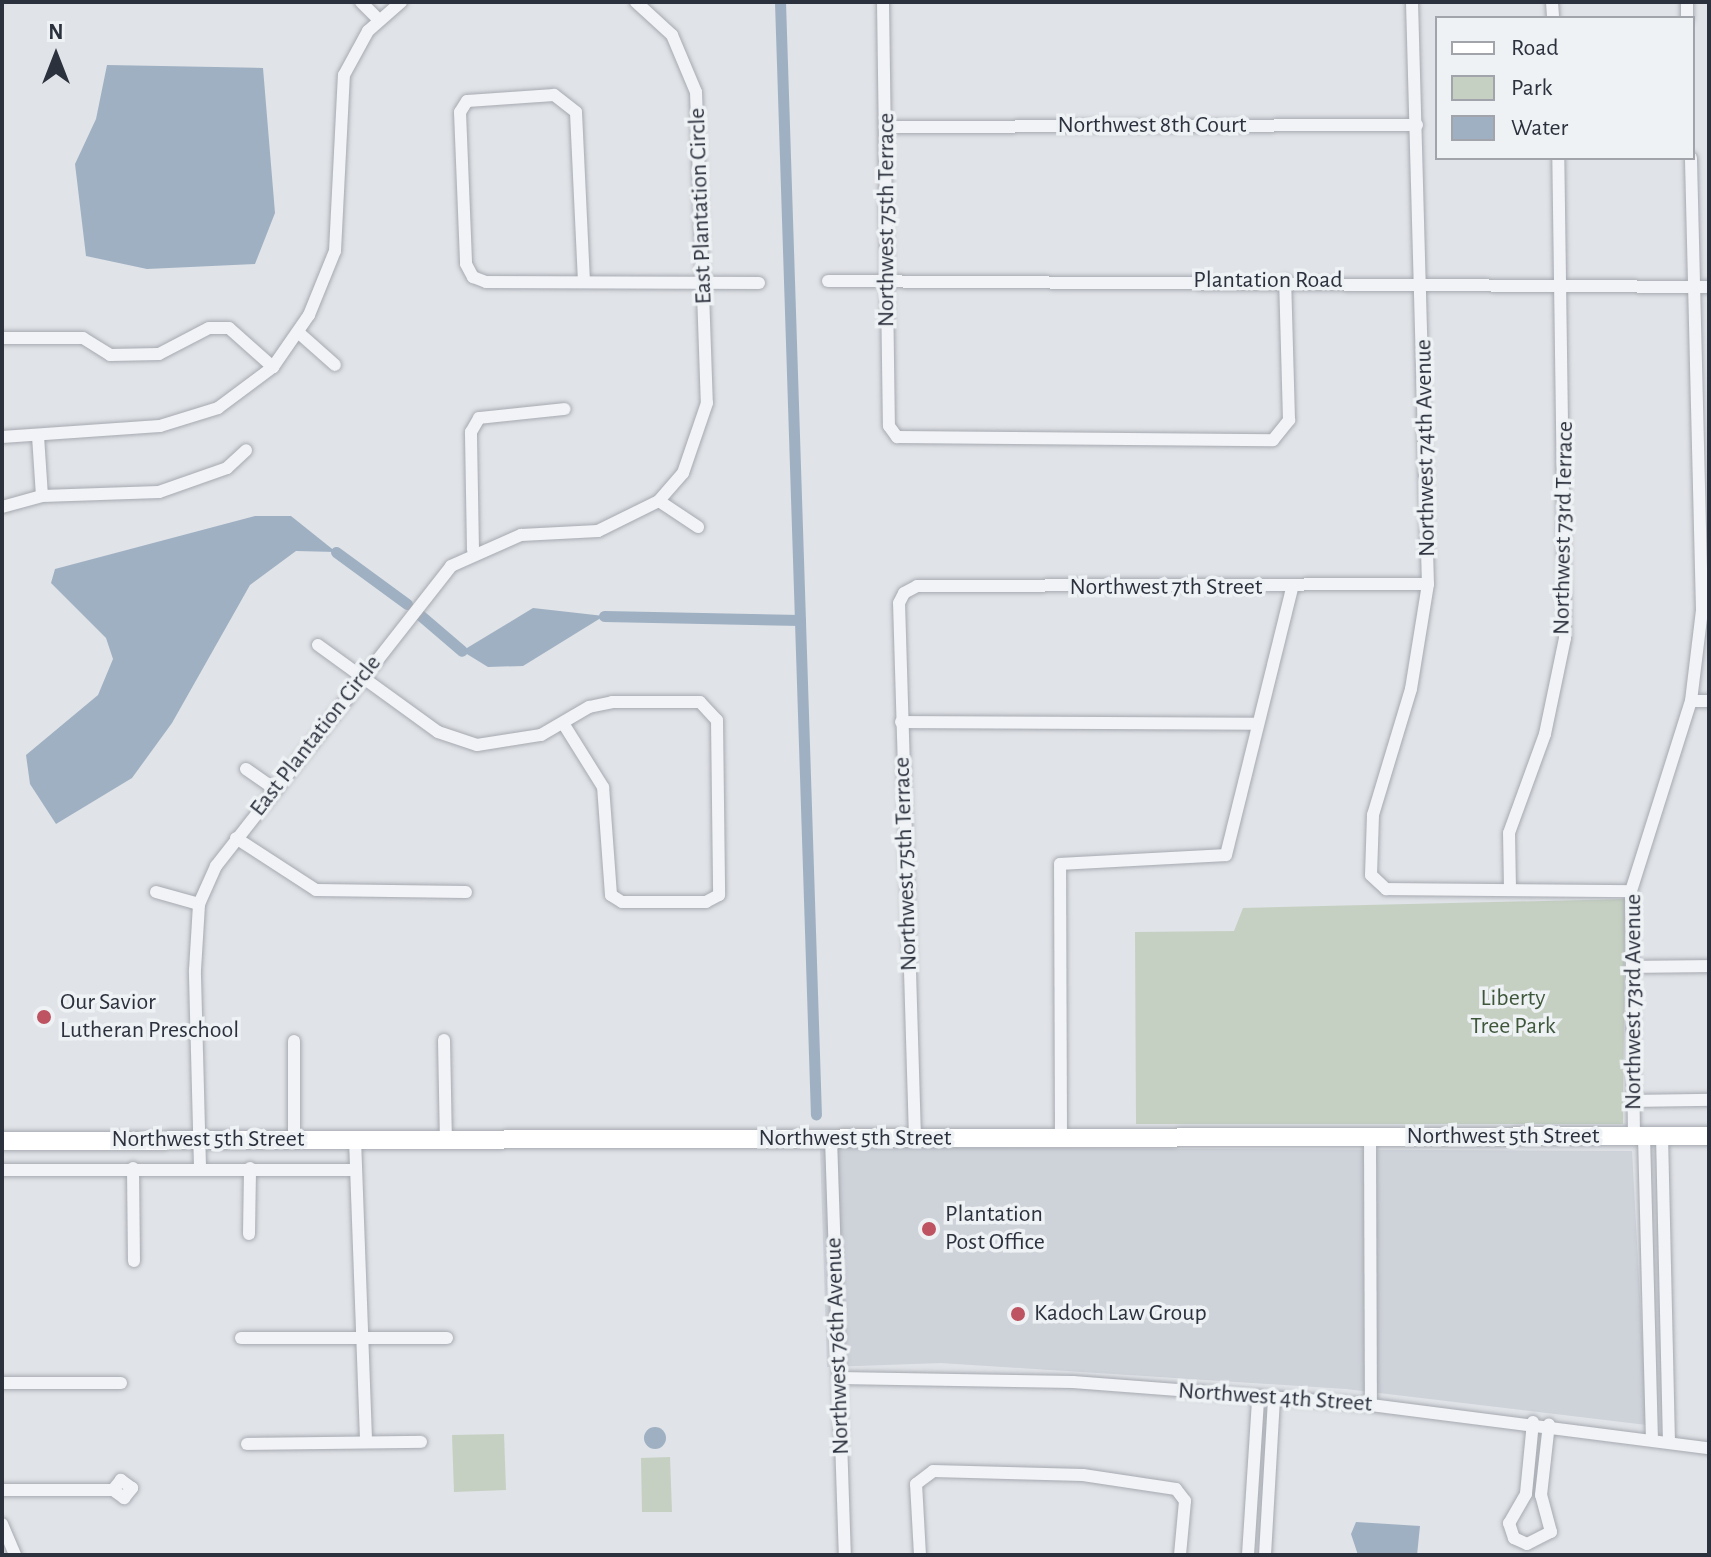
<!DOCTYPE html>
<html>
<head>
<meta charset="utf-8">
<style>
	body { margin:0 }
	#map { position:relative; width:1711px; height:1557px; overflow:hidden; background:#e0e3e7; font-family:"Alegreya Sans",sans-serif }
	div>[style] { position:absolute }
	.built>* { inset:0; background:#ced2d9 }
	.green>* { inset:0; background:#c5d0c2 }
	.water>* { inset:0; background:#9fb0c3 }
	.round { border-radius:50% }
	.canal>* { height:11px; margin:-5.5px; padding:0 5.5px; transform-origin:5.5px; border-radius:5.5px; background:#9fb0c3 }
	.roads { filter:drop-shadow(0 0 2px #a6aab1) drop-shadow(0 0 2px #a6aab1) }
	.street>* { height:12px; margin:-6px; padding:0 6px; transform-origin:6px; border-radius:6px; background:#f2f3f6 }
	.secondary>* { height:18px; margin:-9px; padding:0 9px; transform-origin:9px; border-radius:9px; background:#fff }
	.dots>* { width:22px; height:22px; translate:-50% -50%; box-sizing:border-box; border:4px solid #eff2f5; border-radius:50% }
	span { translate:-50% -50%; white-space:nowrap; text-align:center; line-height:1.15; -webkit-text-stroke:7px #eff2f5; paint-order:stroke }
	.street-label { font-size:24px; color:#2b313d }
	.park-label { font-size:24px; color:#3e573a }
	.poi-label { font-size:24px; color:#2b313d }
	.left { translate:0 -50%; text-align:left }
	.frame { position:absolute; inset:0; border:4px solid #2b313d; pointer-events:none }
	.legend { position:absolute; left:1435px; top:16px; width:260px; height:144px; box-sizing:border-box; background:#eff2f5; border:2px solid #a1a5ab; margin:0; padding:10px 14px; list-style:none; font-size:24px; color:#2b313d }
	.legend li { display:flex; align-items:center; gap:16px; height:40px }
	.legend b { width:40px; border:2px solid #a1a5ab }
	.north { position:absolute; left:16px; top:16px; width:80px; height:80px; -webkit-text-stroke:6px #eff2f5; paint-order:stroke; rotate:0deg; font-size:22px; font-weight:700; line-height:32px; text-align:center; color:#2b313d }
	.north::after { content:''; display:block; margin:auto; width:28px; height:36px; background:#2b313d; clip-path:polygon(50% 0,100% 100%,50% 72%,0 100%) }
</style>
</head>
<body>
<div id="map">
	<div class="built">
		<i style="clip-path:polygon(820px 1147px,1632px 1151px,1647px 1425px,1346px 1389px,941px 1363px,827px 1367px)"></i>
	</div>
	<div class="green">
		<i style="clip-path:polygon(1625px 899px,1623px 1124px,1136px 1124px,1135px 932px,1234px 931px,1243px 908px)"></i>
		<i style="clip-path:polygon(504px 1434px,506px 1490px,454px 1492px,452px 1435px)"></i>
		<i style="clip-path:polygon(670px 1457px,672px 1512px,642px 1512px,641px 1458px)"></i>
	</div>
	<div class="water">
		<i style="clip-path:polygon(107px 65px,263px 68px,275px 213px,255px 264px,147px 269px,86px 256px,75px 164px,96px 119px)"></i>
		<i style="clip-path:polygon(255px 516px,291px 516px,336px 552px,296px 551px,250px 585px,172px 723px,132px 778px,56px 824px,30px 784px,26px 755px,98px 695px,113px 659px,106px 638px,51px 583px,55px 569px)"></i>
		<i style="clip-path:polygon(533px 608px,604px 616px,523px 666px,488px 667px,462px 651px)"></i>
		<i class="round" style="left:644px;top:1427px;width:22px;height:22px"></i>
		<i style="clip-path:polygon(1356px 1522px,1420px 1526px,1417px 1555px,1358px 1555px,1351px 1534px)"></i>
	</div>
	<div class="canal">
		<i style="left:780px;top:2px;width:1113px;rotate:88.15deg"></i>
		<i style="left:336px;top:552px;width:88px;rotate:36.2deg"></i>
		<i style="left:420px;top:615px;width:55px;rotate:40.6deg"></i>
		<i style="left:604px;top:616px;width:196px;rotate:1.2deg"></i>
	</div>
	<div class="roads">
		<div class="street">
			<i style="left:361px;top:2px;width:24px;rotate:45deg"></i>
			<i style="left:636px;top:2px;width:49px;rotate:42.5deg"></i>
			<i style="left:672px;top:35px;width:62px;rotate:67.2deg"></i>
			<i style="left:696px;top:92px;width:311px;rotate:88deg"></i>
			<i style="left:707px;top:403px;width:74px;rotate:108.9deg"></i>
			<i style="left:683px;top:473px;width:37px;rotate:131deg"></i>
			<i style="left:659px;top:501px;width:47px;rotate:33.7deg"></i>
			<i style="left:883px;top:2px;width:424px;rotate:89.2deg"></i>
			<i style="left:889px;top:426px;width:14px;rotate:54deg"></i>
			<i style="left:897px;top:437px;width:376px;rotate:0.5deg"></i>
			<i style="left:1273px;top:440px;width:26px;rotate:-51deg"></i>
			<i style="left:1289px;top:420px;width:139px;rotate:-91.6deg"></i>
			<i style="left:1412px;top:2px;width:582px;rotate:88.43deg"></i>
			<i style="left:1428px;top:584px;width:106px;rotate:99.2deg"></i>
			<i style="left:1411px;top:689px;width:132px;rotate:106.8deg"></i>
			<i style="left:1373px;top:815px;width:60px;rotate:91.9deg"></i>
			<i style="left:1371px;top:875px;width:21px;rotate:43deg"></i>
			<i style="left:1386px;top:889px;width:245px;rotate:0.5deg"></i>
			<i style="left:1552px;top:2px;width:16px;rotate:86deg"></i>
			<i style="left:1687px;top:2px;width:16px;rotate:90deg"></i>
			<i style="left:887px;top:127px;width:530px;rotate:-0.22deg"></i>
			<i style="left:828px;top:281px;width:881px;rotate:0.39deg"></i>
			<i style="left:584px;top:282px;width:170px;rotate:-92.7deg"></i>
			<i style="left:576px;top:112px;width:28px;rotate:-142deg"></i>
			<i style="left:554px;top:95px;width:87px;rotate:176.1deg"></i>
			<i style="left:467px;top:101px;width:13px;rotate:122deg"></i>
			<i style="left:460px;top:112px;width:152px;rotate:87.7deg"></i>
			<i style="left:466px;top:264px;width:15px;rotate:62deg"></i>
			<i style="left:473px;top:277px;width:14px;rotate:21deg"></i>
			<i style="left:486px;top:282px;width:273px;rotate:0.2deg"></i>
			<i style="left:299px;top:333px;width:48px;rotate:41.6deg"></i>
			<i style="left:2px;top:338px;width:81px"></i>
			<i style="left:83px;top:338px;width:32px;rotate:32deg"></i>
			<i style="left:110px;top:355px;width:49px;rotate:-1.2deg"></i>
			<i style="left:159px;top:354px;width:56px;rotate:-27.5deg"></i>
			<i style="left:209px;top:328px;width:20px"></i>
			<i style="left:229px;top:328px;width:59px;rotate:41.6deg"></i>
			<i style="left:38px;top:436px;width:60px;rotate:86.2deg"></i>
			<i style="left:2px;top:437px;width:158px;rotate:-4deg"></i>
			<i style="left:160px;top:426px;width:61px;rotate:-17.2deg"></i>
			<i style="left:218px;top:408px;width:69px;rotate:-36.7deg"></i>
			<i style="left:273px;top:367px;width:63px;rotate:-55.3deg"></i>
			<i style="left:309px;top:315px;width:69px;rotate:-67.9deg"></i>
			<i style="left:335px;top:251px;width:176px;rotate:-87.1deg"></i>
			<i style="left:344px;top:75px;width:50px;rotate:-61.4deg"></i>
			<i style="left:368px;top:31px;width:44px;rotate:-41.3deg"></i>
			<i style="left:2px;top:507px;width:41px;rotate:-15.4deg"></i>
			<i style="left:42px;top:496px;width:117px;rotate:-2deg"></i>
			<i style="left:159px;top:492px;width:72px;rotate:-19.4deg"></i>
			<i style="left:227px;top:468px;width:26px;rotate:-43deg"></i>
			<i style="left:473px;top:550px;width:118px;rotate:-91deg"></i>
			<i style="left:471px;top:432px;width:16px;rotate:-60deg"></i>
			<i style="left:479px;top:418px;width:86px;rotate:-6deg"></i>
			<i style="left:318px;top:645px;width:148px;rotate:35.9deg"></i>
			<i style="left:438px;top:732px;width:41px;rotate:18.4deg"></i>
			<i style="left:477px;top:745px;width:65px;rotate:-8.9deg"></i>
			<i style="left:541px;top:735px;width:56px;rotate:-30.3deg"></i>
			<i style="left:589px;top:707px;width:24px;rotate:-12deg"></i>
			<i style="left:612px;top:702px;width:88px"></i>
			<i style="left:700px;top:702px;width:25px;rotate:47deg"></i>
			<i style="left:717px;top:720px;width:175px;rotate:89.3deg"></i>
			<i style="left:719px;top:895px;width:15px;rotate:152deg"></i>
			<i style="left:706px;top:902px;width:84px;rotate:180deg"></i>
			<i style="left:622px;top:902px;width:13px;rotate:-148deg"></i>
			<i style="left:611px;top:895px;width:108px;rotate:-94.2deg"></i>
			<i style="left:603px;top:787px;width:75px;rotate:-122deg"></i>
			<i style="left:1691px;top:701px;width:18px"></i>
			<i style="left:901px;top:722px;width:352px;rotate:0.3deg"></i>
			<i style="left:246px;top:769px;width:33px;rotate:35deg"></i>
			<i style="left:236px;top:838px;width:95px;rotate:33deg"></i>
			<i style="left:316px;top:890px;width:150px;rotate:0.8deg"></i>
			<i style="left:1510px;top:889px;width:56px;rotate:-91deg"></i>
			<i style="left:1509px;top:833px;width:105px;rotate:-70deg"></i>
			<i style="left:1545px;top:734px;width:98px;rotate:-78.2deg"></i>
			<i style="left:1565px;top:638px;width:480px;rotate:-90.8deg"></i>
			<i style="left:156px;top:892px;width:45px;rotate:15.6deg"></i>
			<i style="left:1632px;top:967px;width:77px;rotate:-0.7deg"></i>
			<i style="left:444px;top:1040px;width:101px;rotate:88.9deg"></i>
			<i style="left:1634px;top:1101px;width:75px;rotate:-0.8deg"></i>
			<i style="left:1662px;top:1135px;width:304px;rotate:88.7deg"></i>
			<i style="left:1634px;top:1136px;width:245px;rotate:-90.7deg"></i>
			<i style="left:1631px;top:891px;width:199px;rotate:-72.5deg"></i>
			<i style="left:1691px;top:701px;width:92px;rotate:-83.1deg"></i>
			<i style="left:1702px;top:610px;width:452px;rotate:-91.4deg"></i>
			<i style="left:1644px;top:1136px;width:301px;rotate:88.5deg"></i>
			<i style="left:1370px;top:1137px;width:268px;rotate:89.8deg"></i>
			<i style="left:831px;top:1138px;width:417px;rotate:88.1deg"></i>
			<i style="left:915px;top:1138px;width:535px;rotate:-91.71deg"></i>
			<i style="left:899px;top:603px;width:11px;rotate:-63deg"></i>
			<i style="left:904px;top:593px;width:15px;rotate:-28deg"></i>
			<i style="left:917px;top:586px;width:511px;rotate:-0.22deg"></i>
			<i style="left:1061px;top:1138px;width:274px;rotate:-90.2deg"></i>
			<i style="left:1060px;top:864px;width:166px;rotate:-3.1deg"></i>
			<i style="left:1226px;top:855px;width:274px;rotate:-76.1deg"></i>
			<i style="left:355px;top:1139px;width:303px;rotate:87.9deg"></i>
			<i style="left:294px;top:1140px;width:99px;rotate:-90deg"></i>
			<i style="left:200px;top:1167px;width:197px;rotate:-91.5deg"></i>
			<i style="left:195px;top:970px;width:66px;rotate:-86.5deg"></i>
			<i style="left:199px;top:904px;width:42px;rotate:-65.9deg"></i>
			<i style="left:216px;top:866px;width:381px;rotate:-51.9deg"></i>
			<i style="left:451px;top:566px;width:77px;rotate:-23.9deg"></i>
			<i style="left:521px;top:535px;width:77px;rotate:-3deg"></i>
			<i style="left:598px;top:531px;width:68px;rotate:-26.2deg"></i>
			<i style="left:133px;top:1168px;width:93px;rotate:89.4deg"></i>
			<i style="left:2px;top:1170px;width:353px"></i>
			<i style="left:249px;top:1234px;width:66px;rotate:-89.1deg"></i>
			<i style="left:241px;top:1338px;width:206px"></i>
			<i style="left:839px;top:1378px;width:234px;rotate:1deg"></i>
			<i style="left:1073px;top:1382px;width:299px;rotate:4.4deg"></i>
			<i style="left:1371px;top:1405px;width:341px;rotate:7.3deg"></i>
			<i style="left:2px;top:1383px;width:119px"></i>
			<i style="left:1533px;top:1422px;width:72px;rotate:95.6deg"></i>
			<i style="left:1526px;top:1494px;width:34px;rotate:120deg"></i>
			<i style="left:1509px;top:1523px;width:16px;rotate:72deg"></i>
			<i style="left:1514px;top:1538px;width:14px;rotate:25deg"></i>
			<i style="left:1527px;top:1544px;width:27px;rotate:-27deg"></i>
			<i style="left:1551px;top:1532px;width:38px;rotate:-105deg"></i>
			<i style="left:1541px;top:1495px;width:71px;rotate:-83.6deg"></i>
			<i style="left:247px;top:1444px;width:174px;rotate:-0.7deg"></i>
			<i style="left:2px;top:1490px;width:111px"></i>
			<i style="left:113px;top:1490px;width:14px;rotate:36deg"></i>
			<i style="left:124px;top:1498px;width:13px;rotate:-51deg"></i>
			<i style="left:132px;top:1488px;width:14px;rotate:-144deg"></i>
			<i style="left:121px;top:1480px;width:13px;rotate:129deg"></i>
			<i style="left:2px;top:1524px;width:34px;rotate:67deg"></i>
			<i style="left:920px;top:1555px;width:71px;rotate:-93.2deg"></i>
			<i style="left:916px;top:1484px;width:21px;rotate:-37deg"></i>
			<i style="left:933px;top:1471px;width:150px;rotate:1.5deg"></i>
			<i style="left:1083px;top:1475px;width:94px;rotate:8.6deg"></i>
			<i style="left:1176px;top:1489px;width:15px;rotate:53deg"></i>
			<i style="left:1185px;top:1501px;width:54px;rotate:95.3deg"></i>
			<i style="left:1248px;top:1555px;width:156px;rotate:-86.3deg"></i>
			<i style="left:1265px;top:1555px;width:155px;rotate:-86.7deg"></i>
		</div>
		<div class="secondary">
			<i style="left:2px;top:1141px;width:1707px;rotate:-0.17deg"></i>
		</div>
	</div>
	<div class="dots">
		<i style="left:44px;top:1017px;background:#be5361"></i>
		<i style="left:929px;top:1229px;background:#be5361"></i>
		<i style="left:1018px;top:1314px;background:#be5361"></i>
	</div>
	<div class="street-label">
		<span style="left:1152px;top:126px">Northwest 8th Court</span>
		<span style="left:701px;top:206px;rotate:-92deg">East Plantation Circle</span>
		<span style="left:887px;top:220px;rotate:-90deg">Northwest 75th Terrace</span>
		<span style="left:1268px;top:281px">Plantation Road</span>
		<span style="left:1426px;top:448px;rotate:-91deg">Northwest 74th Avenue</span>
		<span style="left:1564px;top:528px;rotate:-89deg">Northwest 73rd Terrace</span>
		<span style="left:1166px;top:588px">Northwest 7th Street</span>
		<span style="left:316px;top:736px;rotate:-52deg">East Plantation Circle</span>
		<span style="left:906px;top:864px;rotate:-92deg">Northwest 75th Terrace</span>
		<span style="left:1634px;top:1002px;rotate:-90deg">Northwest 73rd Avenue</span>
		<span style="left:1503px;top:1137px">Northwest 5th Street</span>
		<span style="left:855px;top:1139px">Northwest 5th Street</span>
		<span style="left:208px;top:1140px">Northwest 5th Street</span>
		<span style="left:838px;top:1346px;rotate:-92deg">Northwest 76th Avenue</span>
		<span style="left:1275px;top:1398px;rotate:4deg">Northwest 4th Street</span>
	</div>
	<div class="park-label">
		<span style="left:1513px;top:1013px">Liberty<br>Tree Park</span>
	</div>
	<div class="poi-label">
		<span class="left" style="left:60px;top:1017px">Our Savior<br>Lutheran Preschool</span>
		<span class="left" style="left:945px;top:1229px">Plantation<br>Post Office</span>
		<span class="left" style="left:1034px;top:1314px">Kadoch Law Group</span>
	</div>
	<div class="frame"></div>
	<ul class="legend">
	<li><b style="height:10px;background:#fff"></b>Road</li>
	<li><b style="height:22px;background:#c5d0c2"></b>Park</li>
	<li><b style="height:22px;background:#9fb0c3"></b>Water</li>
	</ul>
	<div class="north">N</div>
</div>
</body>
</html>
